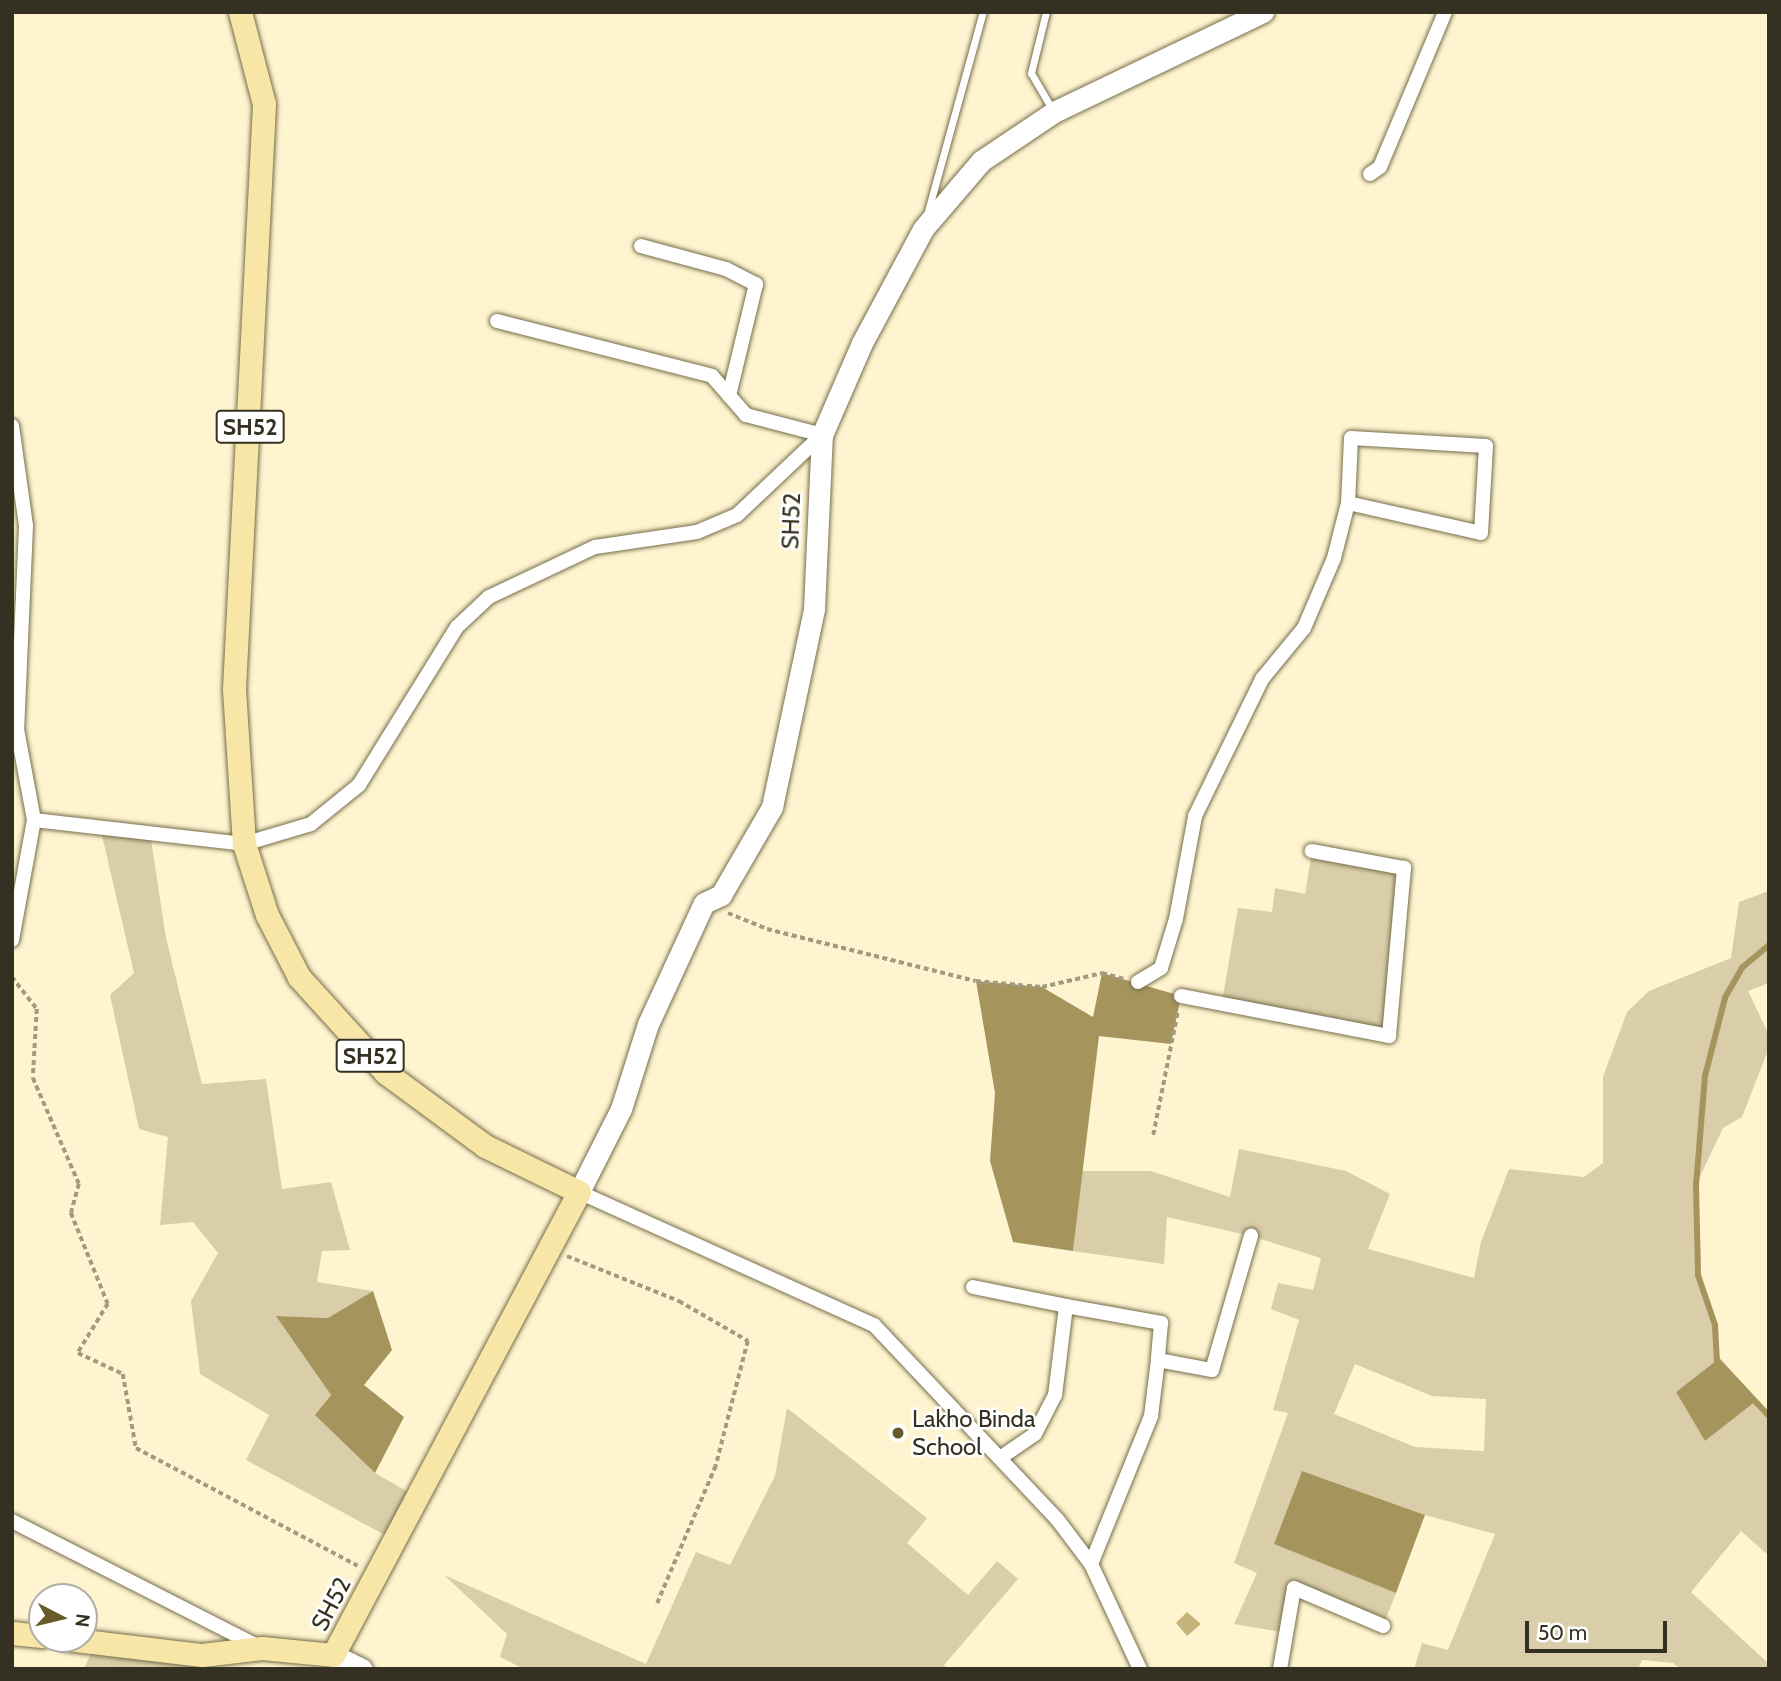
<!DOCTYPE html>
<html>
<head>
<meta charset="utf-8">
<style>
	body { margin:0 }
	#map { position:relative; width:1781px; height:1681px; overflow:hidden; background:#fef4cf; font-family:Cabin,sans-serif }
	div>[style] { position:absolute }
	.green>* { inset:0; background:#d9cea9 }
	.water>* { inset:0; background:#a5955d }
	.stream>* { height:6px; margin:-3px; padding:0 3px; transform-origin:3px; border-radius:3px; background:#a5955d }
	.building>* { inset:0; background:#c5b57c }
	.path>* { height:3.5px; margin-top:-1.75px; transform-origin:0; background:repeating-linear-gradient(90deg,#a29b80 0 5px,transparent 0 8.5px) }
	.roads { filter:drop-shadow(0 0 2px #766d4b) drop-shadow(0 0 2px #766d4b) }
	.lane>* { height:7px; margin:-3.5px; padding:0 3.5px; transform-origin:3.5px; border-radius:3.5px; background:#fff }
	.street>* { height:14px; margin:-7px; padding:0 7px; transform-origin:7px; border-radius:7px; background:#fff }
	.secondary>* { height:21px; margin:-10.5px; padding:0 10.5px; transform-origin:10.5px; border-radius:10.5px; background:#fff }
	.primary>* { height:23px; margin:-11.5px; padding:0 11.5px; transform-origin:11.5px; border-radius:11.5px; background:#f7e6a6 }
	.dots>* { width:19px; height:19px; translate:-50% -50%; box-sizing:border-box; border:4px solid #fff; border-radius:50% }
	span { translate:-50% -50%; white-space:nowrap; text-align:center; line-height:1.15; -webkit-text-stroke:5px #fff; paint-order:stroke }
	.shield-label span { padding:2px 5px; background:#fff; border:2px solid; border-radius:5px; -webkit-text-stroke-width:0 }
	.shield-label { font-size:23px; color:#353122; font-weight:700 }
	.street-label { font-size:24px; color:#353122 }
	.poi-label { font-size:24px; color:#353122 }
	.left { translate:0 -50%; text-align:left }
	.frame { position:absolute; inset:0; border:14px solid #353122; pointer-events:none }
	.north { position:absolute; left:28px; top:1583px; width:70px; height:70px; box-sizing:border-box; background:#fff; border:2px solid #aeada7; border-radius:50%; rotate:97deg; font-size:19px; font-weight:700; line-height:28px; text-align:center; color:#353122 }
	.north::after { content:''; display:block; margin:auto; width:24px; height:32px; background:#685b28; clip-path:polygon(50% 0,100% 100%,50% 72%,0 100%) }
	.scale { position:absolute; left:1525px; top:1621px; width:142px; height:32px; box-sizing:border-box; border:4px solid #353122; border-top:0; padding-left:9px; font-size:21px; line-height:24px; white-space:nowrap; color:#353122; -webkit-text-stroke:5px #fff; paint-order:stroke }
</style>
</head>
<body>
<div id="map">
	<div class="green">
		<i style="clip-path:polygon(100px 827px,150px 833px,166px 938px,202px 1084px,266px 1079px,282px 1189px,331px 1182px,350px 1250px,322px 1251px,317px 1282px,373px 1291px,328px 1318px,277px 1316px,331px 1395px,316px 1415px,375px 1473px,417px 1497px,394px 1540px,246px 1460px,269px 1415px,200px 1374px,191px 1301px,218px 1253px,193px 1222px,160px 1225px,168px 1137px,139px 1129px,110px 995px,134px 973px)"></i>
		<i style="clip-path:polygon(1312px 851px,1404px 868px,1389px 1036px,1222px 1002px,1238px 908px,1272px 912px,1275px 888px,1305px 894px)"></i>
		<i style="clip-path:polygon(evenodd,1769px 891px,1769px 983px,1748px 991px,1769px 1035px,1769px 1048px,1742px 1117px,1723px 1128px,1696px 1185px,1698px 1275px,1715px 1325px,1717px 1360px,1676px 1392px,1705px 1441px,1756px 1401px,1769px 1416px,1769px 1556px,1741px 1531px,1691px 1592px,1769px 1664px,1769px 1669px,1681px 1669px,1673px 1663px,1642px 1660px,1638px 1669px,1414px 1669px,1422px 1643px,1448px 1650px,1495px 1534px,1425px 1515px,1302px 1471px,1275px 1544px,1396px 1593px,1383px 1626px,1294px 1588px,1287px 1633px,1234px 1624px,1257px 1573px,1234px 1563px,1288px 1413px,1273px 1410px,1299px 1320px,1271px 1309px,1278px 1283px,1313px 1290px,1321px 1258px,1251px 1236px,1167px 1217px,1164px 1264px,1073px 1251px,1082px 1171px,1151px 1171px,1230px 1197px,1239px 1149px,1346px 1171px,1390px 1194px,1368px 1249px,1474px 1278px,1481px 1242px,1509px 1169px,1584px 1177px,1603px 1163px,1603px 1077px,1627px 1012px,1649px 991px,1731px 958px,1739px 902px,1769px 891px,1355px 1364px,1432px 1396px,1486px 1399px,1484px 1451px,1415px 1447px,1334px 1414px,1355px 1364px)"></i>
		<i style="clip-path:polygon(787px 1408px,927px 1518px,907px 1543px,968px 1595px,997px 1561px,1018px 1579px,944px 1665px,949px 1669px,524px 1669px,500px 1657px,507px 1634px,444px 1575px,646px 1664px,696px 1552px,730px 1565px,775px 1476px)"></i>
		<i style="clip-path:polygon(96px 1642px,202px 1655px,208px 1669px,84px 1669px)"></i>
	</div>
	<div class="water">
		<i style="clip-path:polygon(1102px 973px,1181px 996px,1171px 1044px,1099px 1036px,1073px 1251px,1013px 1242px,990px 1161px,995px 1093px,976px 981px,1042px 987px,1093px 1017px)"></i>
		<i style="clip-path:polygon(373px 1291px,392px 1350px,364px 1385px,404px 1417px,375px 1473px,315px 1415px,331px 1395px,276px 1316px,328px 1318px)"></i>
		<i style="clip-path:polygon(1717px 1360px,1756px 1401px,1705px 1441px,1676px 1392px)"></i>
		<i style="clip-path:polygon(1302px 1471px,1425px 1515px,1396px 1593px,1274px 1544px)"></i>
	</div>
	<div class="stream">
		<i style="left:1769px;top:945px;width:35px;rotate:140deg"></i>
		<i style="left:1742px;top:968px;width:34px;rotate:120deg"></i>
		<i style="left:1725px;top:998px;width:81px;rotate:104.4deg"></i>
		<i style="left:1705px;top:1076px;width:109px;rotate:94.7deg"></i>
		<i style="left:1696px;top:1185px;width:90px;rotate:88.7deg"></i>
		<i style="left:1698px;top:1275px;width:53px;rotate:71.2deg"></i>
		<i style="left:1715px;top:1325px;width:35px;rotate:87deg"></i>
		<i style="left:1717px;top:1360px;width:76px;rotate:47.1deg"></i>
	</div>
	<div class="building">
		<i style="clip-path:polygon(1187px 1612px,1201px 1624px,1187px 1636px,1176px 1623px)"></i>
	</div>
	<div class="path">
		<i style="left:728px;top:913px;width:42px;rotate:22.3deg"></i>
		<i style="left:767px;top:929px;width:215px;rotate:14deg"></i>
		<i style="left:976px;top:981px;width:66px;rotate:5.2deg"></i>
		<i style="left:1042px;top:987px;width:62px;rotate:-13.1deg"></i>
		<i style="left:1102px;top:973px;width:23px;rotate:15deg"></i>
		<i style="left:12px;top:977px;width:41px;rotate:52deg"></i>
		<i style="left:37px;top:1009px;width:69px;rotate:93.3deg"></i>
		<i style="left:33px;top:1078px;width:116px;rotate:66.5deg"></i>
		<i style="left:79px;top:1184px;width:30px;rotate:105deg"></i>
		<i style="left:71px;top:1213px;width:98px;rotate:67.9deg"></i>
		<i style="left:108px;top:1304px;width:57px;rotate:121.5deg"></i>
		<i style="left:78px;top:1353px;width:50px;rotate:25deg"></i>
		<i style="left:123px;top:1374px;width:75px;rotate:80deg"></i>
		<i style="left:136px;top:1448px;width:251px;rotate:28deg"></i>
		<i style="left:1153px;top:1135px;width:127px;rotate:-78.7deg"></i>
		<i style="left:567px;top:1256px;width:121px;rotate:21.9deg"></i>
		<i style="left:679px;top:1301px;width:80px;rotate:30.1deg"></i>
		<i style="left:748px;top:1341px;width:129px;rotate:104.4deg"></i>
		<i style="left:716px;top:1466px;width:153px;rotate:113.1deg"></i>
	</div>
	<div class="roads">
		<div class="lane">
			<i style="left:1046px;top:12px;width:63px;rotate:103.8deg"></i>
			<i style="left:1031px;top:73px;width:42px;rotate:59.7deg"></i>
			<i style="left:928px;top:211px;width:206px;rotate:-74.6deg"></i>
		</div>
		<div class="street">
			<i style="left:1370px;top:174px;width:12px;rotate:-35deg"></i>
			<i style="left:1380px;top:167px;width:168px;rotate:-67.2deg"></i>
			<i style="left:641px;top:246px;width:88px;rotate:15.1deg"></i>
			<i style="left:726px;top:269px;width:34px;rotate:27deg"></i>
			<i style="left:756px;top:284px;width:115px;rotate:103.6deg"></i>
			<i style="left:497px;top:321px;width:222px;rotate:14.3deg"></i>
			<i style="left:712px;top:376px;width:52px;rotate:48.9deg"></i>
			<i style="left:746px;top:415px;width:79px;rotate:14.7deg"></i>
			<i style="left:12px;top:426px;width:101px;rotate:82deg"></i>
			<i style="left:26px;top:526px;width:203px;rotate:92.5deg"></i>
			<i style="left:17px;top:729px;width:93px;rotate:79.4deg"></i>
			<i style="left:34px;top:820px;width:122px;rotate:100.4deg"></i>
			<i style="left:34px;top:820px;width:211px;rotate:6.5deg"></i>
			<i style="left:244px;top:844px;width:70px;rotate:-16.6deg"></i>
			<i style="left:311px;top:824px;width:62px;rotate:-39.1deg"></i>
			<i style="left:359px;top:785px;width:186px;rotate:-58.2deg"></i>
			<i style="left:457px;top:627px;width:44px;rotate:-43.2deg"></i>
			<i style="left:489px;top:597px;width:117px;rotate:-25.3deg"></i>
			<i style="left:595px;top:547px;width:103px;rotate:-8.4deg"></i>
			<i style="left:697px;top:532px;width:43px;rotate:-23deg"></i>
			<i style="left:737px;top:515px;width:117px;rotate:-43.3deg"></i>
			<i style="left:1138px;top:982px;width:27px;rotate:-31deg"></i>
			<i style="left:1161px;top:968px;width:51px;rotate:-73deg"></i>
			<i style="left:1176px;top:919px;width:105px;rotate:-79.5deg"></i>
			<i style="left:1195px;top:816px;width:153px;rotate:-63.9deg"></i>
			<i style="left:1262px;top:679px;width:66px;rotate:-50.5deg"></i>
			<i style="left:1304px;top:628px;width:76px;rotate:-66.8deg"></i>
			<i style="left:1334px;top:558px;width:57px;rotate:-75.7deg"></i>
			<i style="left:1348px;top:503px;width:136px;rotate:12.7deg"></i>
			<i style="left:1481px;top:533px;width:87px;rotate:-86.7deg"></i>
			<i style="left:1486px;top:446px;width:135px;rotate:-176.6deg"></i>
			<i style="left:1351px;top:438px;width:65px;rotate:92.6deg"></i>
			<i style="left:1181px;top:996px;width:212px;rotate:10.9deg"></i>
			<i style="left:1389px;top:1036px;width:169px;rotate:-84.9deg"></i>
			<i style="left:1404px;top:868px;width:94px;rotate:-169.5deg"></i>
			<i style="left:579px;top:1192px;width:324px;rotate:24.3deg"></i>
			<i style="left:874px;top:1325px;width:267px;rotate:46.7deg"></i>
			<i style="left:1057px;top:1519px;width:56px;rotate:52.9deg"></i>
			<i style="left:1091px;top:1564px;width:116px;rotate:65deg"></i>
			<i style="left:973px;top:1287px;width:95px;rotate:11.5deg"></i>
			<i style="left:1066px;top:1306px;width:90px;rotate:97deg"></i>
			<i style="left:1055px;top:1395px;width:44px;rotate:117.1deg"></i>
			<i style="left:1035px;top:1434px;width:42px;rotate:145.6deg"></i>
			<i style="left:1066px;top:1306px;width:97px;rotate:10.1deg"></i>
			<i style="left:1161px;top:1323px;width:37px;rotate:95deg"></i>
			<i style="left:12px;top:1521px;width:280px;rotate:27deg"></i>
			<i style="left:1091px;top:1564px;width:160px;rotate:-67.9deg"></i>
			<i style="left:1151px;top:1416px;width:56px;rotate:-82.9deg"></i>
			<i style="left:1158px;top:1360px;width:55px;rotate:10.5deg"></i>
			<i style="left:1212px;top:1370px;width:140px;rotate:-73.8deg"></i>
			<i style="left:1280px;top:1669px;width:82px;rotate:-80.2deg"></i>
			<i style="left:1294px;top:1588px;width:97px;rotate:23.1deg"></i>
		</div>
		<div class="secondary">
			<i style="left:579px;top:1192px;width:93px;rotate:-63.2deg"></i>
			<i style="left:621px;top:1109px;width:89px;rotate:-72.4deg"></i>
			<i style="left:648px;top:1024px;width:133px;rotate:-65.2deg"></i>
			<i style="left:704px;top:903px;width:19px;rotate:-25deg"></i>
			<i style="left:721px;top:895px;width:102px;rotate:-59.9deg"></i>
			<i style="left:772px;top:807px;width:202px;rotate:-78deg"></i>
			<i style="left:814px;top:609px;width:174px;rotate:-87.4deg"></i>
			<i style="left:822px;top:435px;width:100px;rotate:-66.5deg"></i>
			<i style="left:862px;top:343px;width:129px;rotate:-61.8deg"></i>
			<i style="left:923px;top:229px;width:89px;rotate:-49.5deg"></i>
			<i style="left:981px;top:161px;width:88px;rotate:-33.9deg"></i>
			<i style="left:1054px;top:112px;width:232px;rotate:-25.6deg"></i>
			<i style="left:333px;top:1655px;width:32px;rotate:26deg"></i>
		</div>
		<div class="primary">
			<i style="left:12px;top:1633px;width:30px;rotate:6deg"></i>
			<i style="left:67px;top:1639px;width:136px;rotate:6.8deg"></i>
			<i style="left:202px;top:1655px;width:60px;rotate:-6.7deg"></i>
			<i style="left:262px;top:1648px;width:71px;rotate:5.6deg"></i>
			<i style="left:333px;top:1655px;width:524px;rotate:-62.02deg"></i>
			<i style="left:579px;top:1192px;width:105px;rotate:-153.9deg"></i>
			<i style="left:485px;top:1146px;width:123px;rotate:-143.6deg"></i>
			<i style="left:386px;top:1073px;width:130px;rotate:-132.2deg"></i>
			<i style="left:299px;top:977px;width:70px;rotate:-117.3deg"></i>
			<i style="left:267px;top:915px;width:75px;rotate:-107.9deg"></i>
			<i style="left:244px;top:844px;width:155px;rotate:-93.7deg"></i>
			<i style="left:234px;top:689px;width:586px;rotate:-87.06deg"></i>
			<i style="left:264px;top:104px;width:95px;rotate:-104.6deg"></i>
		</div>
	</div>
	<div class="dots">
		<i style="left:898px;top:1433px;background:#685b28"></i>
	</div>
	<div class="shield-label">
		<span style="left:250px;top:427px">SH52</span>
		<span style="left:370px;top:1056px">SH52</span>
	</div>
	<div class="street-label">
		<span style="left:791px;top:521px;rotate:-88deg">SH52</span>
		<span style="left:331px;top:1604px;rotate:-62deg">SH52</span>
	</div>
	<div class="poi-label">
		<span class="left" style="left:912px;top:1433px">Lakho Binda<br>School</span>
	</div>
	<div class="frame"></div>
	<div class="north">N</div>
	<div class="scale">50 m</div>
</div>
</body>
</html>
